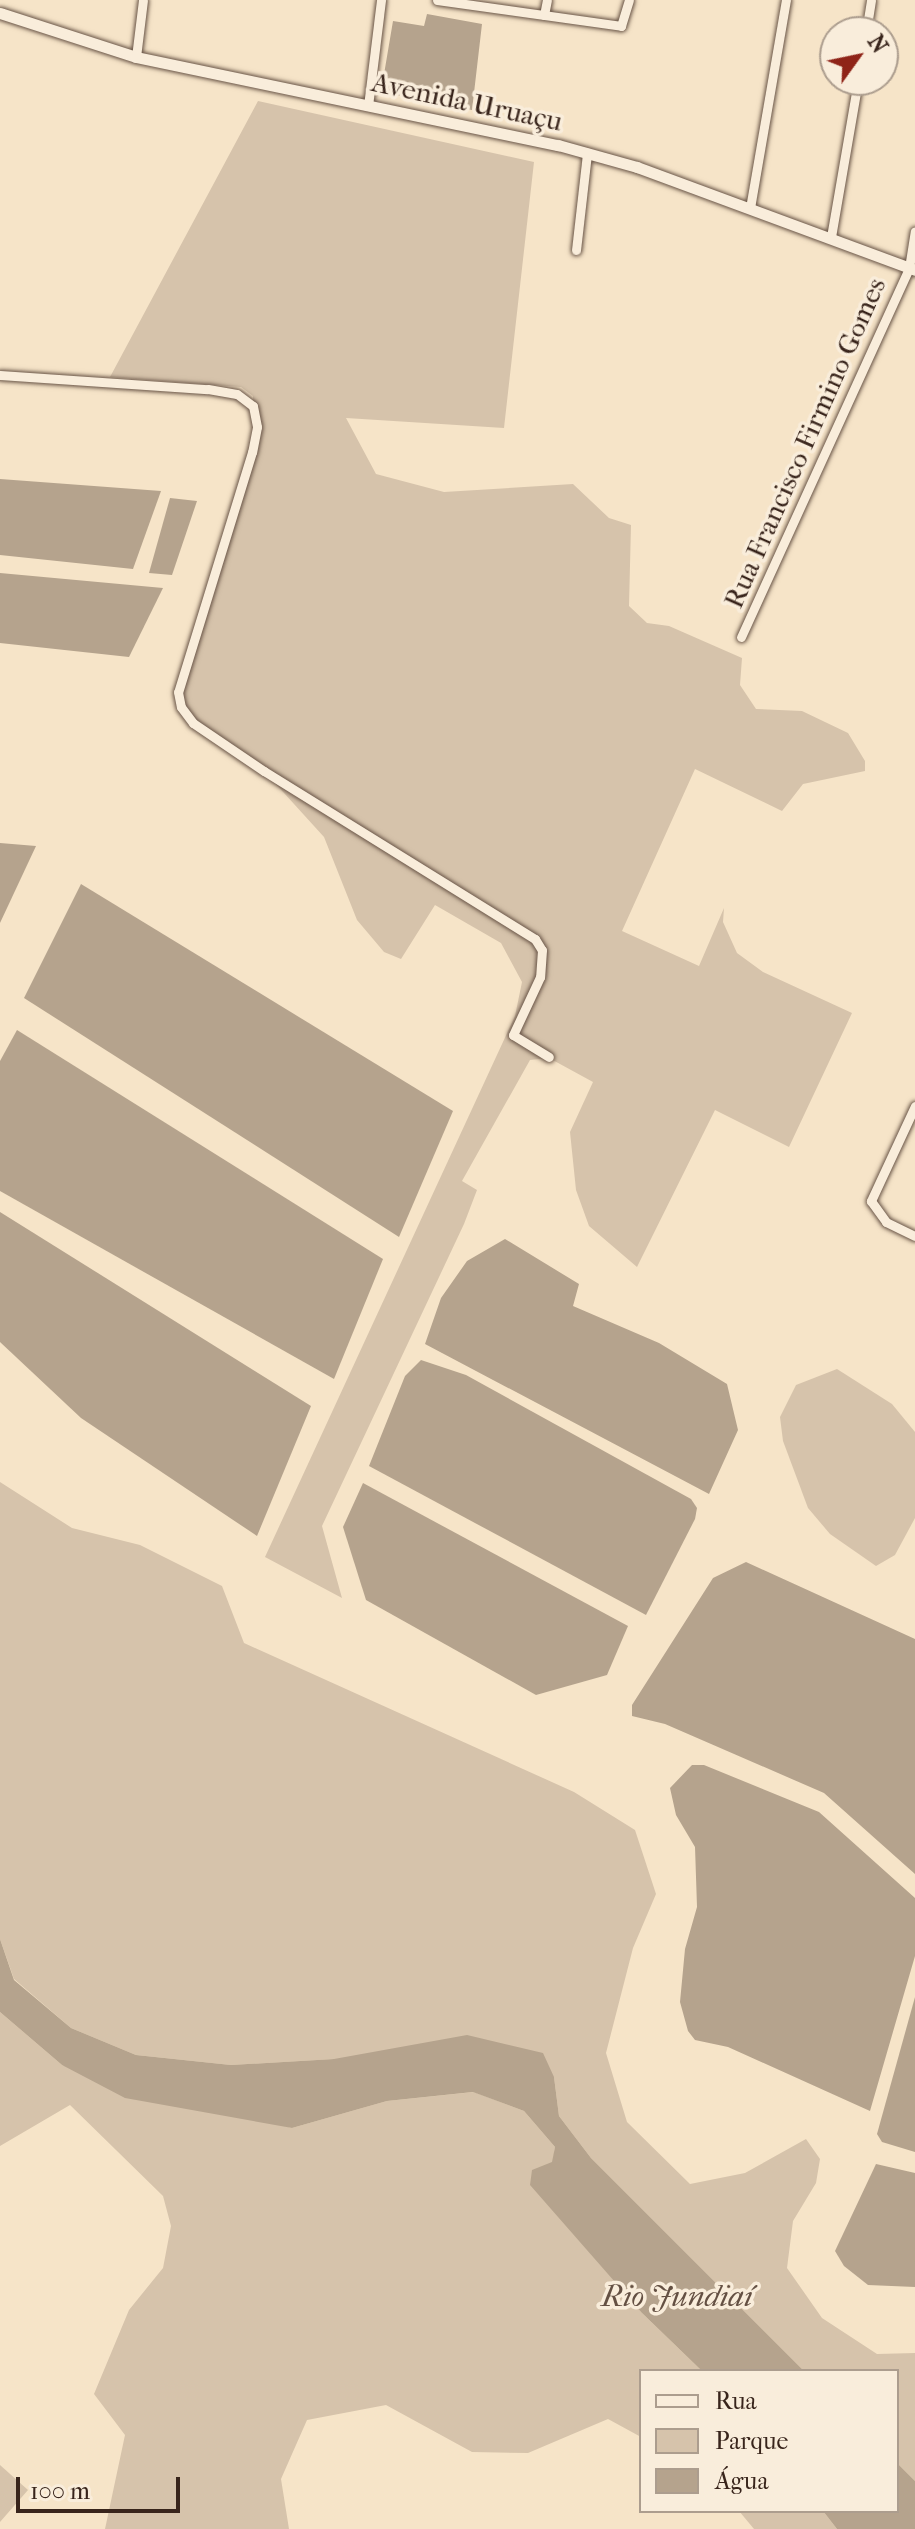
<!DOCTYPE html>
<html>
<head>
<meta charset="utf-8">
<style>
	body { margin:0 }
	#map { position:relative; width:915px; height:2529px; overflow:hidden; background:#f6e4c8; font-family:"IM FELL French Canon",serif }
	div>[style] { position:absolute }
	.green>* { inset:0; background:#d6c3ab }
	.water>* { inset:0; background:#b5a38d }
	.roads { filter:drop-shadow(0 0 2px #685446) drop-shadow(0 0 2px #685446) }
	.minor>* { height:9px; margin:-4.5px; padding:0 4.5px; transform-origin:4.5px; border-radius:4.5px; background:#f9eddb }
	.tertiary>* { height:11px; margin:-5.5px; padding:0 5.5px; transform-origin:5.5px; border-radius:5.5px; background:#f9eddb }
	span { translate:-50% -50%; white-space:nowrap; text-align:center; line-height:1.15; -webkit-text-stroke:7px #f9eddb; paint-order:stroke }
	.street-label { font-size:28px; color:#38241b }
	.water-label { font-size:30px; color:#645043; font-style:italic }
	.legend { position:absolute; left:639px; top:2369px; width:260px; height:144px; box-sizing:border-box; background:#f9eddb; border:2px solid #ac9d8e; margin:0; padding:10px 14px; list-style:none; font-size:24px; color:#38241b }
	.legend li { display:flex; align-items:center; gap:16px; height:40px }
	.legend b { width:40px; border:2px solid #ac9d8e }
	.north { position:absolute; left:819px; top:16px; width:80px; height:80px; box-sizing:border-box; background:#f9eddb; border:2px solid #ac9d8e; border-radius:50%; rotate:57deg; font-size:22px; font-weight:700; line-height:32px; text-align:center; color:#38241b }
	.north::after { content:''; display:block; margin:auto; width:28px; height:36px; background:#8f2418; clip-path:polygon(50% 0,100% 100%,50% 72%,0 100%) }
	.scale { position:absolute; left:16px; top:2477px; width:164px; height:36px; box-sizing:border-box; border:4px solid #38241b; border-top:0; padding-left:10px; font-size:24px; line-height:28px; white-space:nowrap; color:#38241b; -webkit-text-stroke:6px #f9eddb; paint-order:stroke }
</style>
</head>
<body>
<div id="map">
	<div class="green">
		<i style="clip-path:polygon(258px 101px,534px 162px,504px 428px,346px 418px,376px 474px,444px 492px,573px 484px,609px 518px,631px 525px,629px 606px,647px 623px,669px 626px,742px 658px,740px 685px,756px 709px,802px 711px,848px 733px,865px 761px,865px 771px,803px 784px,782px 811px,695px 769px,622px 931px,699px 966px,724px 908px,723px 922px,737px 953px,763px 972px,852px 1013px,789px 1147px,715px 1110px,637px 1267px,589px 1226px,576px 1190px,570px 1132px,593px 1082px,549px 1058px,530px 1060px,462px 1181px,477px 1190px,464px 1224px,322px 1526px,342px 1598px,265px 1557px,515px 1016px,522px 982px,501px 943px,435px 905px,401px 959px,384px 952px,357px 920px,324px 837px,264px 771px,193px 723px,178px 692px,252px 452px,253px 396px,241px 387px,110px 377px)"></i>
		<i style="clip-path:polygon(837px 1369px,892px 1404px,915px 1432px,915px 1518px,895px 1555px,876px 1566px,830px 1534px,808px 1508px,783px 1441px,780px 1417px,796px 1385px)"></i>
		<i style="clip-path:polygon(0 1482px,72px 1528px,140px 1545px,222px 1586px,244px 1643px,574px 1792px,635px 1830px,656px 1894px,633px 1948px,606px 2053px,627px 2122px,690px 2184px,745px 2173px,806px 2139px,820px 2159px,816px 2183px,793px 2221px,787px 2268px,822px 2318px,877px 2354px,915px 2353px,915px 2481px,897px 2463px,897px 2371px,804px 2371px,591px 2158px,559px 2116px,554px 2077px,334px 2059px,231px 2065px,136px 2055px,71px 2028px,14px 1979px,0 1939px)"></i>
		<i style="clip-path:polygon(0 2012px,62px 2065px,292px 2128px,387px 2101px,474px 2092px,524px 2111px,555px 2147px,553px 2162px,643px 2314px,702px 2371px,641px 2371px,641px 2437px,608px 2419px,528px 2453px,472px 2452px,386px 2405px,307px 2420px,281px 2479px,289px 2529px,105px 2529px,125px 2435px,94px 2394px,129px 2310px,163px 2268px,171px 2226px,163px 2196px,70px 2105px,0 2146px)"></i>
		<i style="clip-path:polygon(0 2465px,28px 2490px,0 2522px)"></i>
		<i style="clip-path:polygon(739px 2511px,823px 2511px,837px 2529px,754px 2529px)"></i>
	</div>
	<div class="water">
		<i style="clip-path:polygon(427px 14px,482px 24px,472px 110px,381px 92px,393px 21px,424px 26px)"></i>
		<i style="clip-path:polygon(0 479px,161px 491px,133px 569px,0 555px)"></i>
		<i style="clip-path:polygon(170px 498px,197px 501px,172px 575px,149px 573px)"></i>
		<i style="clip-path:polygon(0 573px,163px 588px,129px 657px,0 643px)"></i>
		<i style="clip-path:polygon(0 843px,36px 846px,0 923px)"></i>
		<i style="clip-path:polygon(81px 884px,453px 1111px,399px 1237px,24px 998px)"></i>
		<i style="clip-path:polygon(17px 1030px,383px 1259px,334px 1379px,0 1191px,0 1061px)"></i>
		<i style="clip-path:polygon(0 1212px,311px 1406px,257px 1536px,81px 1418px,0 1342px)"></i>
		<i style="clip-path:polygon(505px 1239px,579px 1284px,573px 1306px,659px 1343px,727px 1384px,738px 1430px,709px 1494px,425px 1344px,441px 1298px,467px 1261px)"></i>
		<i style="clip-path:polygon(421px 1360px,466px 1375px,691px 1499px,697px 1508px,695px 1519px,646px 1615px,369px 1466px,405px 1376px)"></i>
		<i style="clip-path:polygon(363px 1483px,628px 1626px,607px 1675px,536px 1695px,366px 1600px,343px 1527px)"></i>
		<i style="clip-path:polygon(746px 1562px,915px 1639px,915px 1874px,824px 1793px,665px 1724px,632px 1716px,632px 1705px,713px 1578px)"></i>
		<i style="clip-path:polygon(692px 1765px,704px 1765px,819px 1812px,915px 1898px,915px 1956px,870px 2111px,728px 2047px,695px 2040px,688px 2031px,680px 2002px,685px 1949px,697px 1907px,695px 1847px,676px 1815px,670px 1788px)"></i>
		<i style="clip-path:polygon(0 1939px,14px 1980px,71px 2028px,136px 2055px,231px 2065px,334px 2059px,467px 2035px,543px 2053px,554px 2077px,559px 2116px,591px 2158px,804px 2371px,702px 2371px,643px 2314px,530px 2185px,532px 2170px,552px 2162px,555px 2147px,524px 2111px,473px 2092px,387px 2101px,292px 2128px,125px 2098px,62px 2065px,0 2012px)"></i>
		<i style="clip-path:polygon(915px 1997px,915px 2152px,882px 2142px,877px 2134px)"></i>
		<i style="clip-path:polygon(876px 2164px,915px 2173px,915px 2287px,868px 2285px,844px 2266px,835px 2251px)"></i>
		<i style="clip-path:polygon(897px 2463px,915px 2481px,915px 2529px,837px 2529px,823px 2511px,897px 2511px)"></i>
	</div>
	<div class="roads">
		<div class="minor">
			<i style="left:437px;top:0;width:186px;rotate:8deg"></i>
			<i style="left:621px;top:26px;width:27px;rotate:-73deg"></i>
			<i style="left:544px;top:15px;width:15px;rotate:-79deg"></i>
			<i style="left:866px;top:32px;width:32px;rotate:-81deg"></i>
			<i style="left:136px;top:57px;width:57px;rotate:-83deg"></i>
			<i style="left:368px;top:106px;width:107px;rotate:-83deg"></i>
			<i style="left:750px;top:208px;width:211px;rotate:-80.2deg"></i>
			<i style="left:831px;top:237px;width:159px;rotate:-80.2deg"></i>
			<i style="left:576px;top:250px;width:98px;rotate:-83.5deg"></i>
			<i style="left:0;top:375px;width:208px;rotate:3.9deg"></i>
			<i style="left:208px;top:389px;width:29px;rotate:10deg"></i>
			<i style="left:237px;top:394px;width:20px;rotate:37deg"></i>
			<i style="left:253px;top:406px;width:21px;rotate:79deg"></i>
			<i style="left:257px;top:427px;width:25px;rotate:101deg"></i>
			<i style="left:252px;top:452px;width:251px;rotate:107.1deg"></i>
			<i style="left:178px;top:692px;width:15px;rotate:79deg"></i>
			<i style="left:181px;top:707px;width:20px;rotate:53deg"></i>
			<i style="left:193px;top:723px;width:86px;rotate:34.1deg"></i>
			<i style="left:264px;top:771px;width:319px;rotate:31.8deg"></i>
			<i style="left:535px;top:939px;width:13px;rotate:58deg"></i>
			<i style="left:542px;top:950px;width:27px;rotate:94deg"></i>
			<i style="left:540px;top:977px;width:64px;rotate:115deg"></i>
			<i style="left:513px;top:1035px;width:42px;rotate:31.4deg"></i>
			<i style="left:741px;top:637px;width:405px;rotate:-65.5deg"></i>
			<i style="left:909px;top:268px;width:37px;rotate:-81deg"></i>
			<i style="left:915px;top:1106px;width:105px;rotate:114.9deg"></i>
			<i style="left:871px;top:1201px;width:26px;rotate:54deg"></i>
			<i style="left:886px;top:1222px;width:32px;rotate:26deg"></i>
		</div>
		<div class="tertiary">
			<i style="left:0;top:13px;width:143px;rotate:17.9deg"></i>
			<i style="left:136px;top:57px;width:431px;rotate:11.8deg"></i>
			<i style="left:558px;top:145px;width:82px;rotate:15.6deg"></i>
			<i style="left:637px;top:167px;width:296px;rotate:20.3deg"></i>
		</div>
	</div>
	<div class="street-label">
		<span style="left:467px;top:102px;rotate:12deg">Avenida Uruaçu</span>
		<span style="left:805px;top:443px;rotate:-66deg">Rua Francisco Firmino Gomes</span>
	</div>
	<div class="water-label">
		<span style="left:677px;top:2297px">Rio Jundiaí</span>
	</div>
	<ul class="legend">
	<li><b style="height:10px;background:#f9eddb"></b>Rua</li>
	<li><b style="height:22px;background:#d6c3ab"></b>Parque</li>
	<li><b style="height:22px;background:#b5a38d"></b>Água</li>
	</ul>
	<div class="north">N</div>
	<div class="scale">100 m</div>
</div>
</body>
</html>
